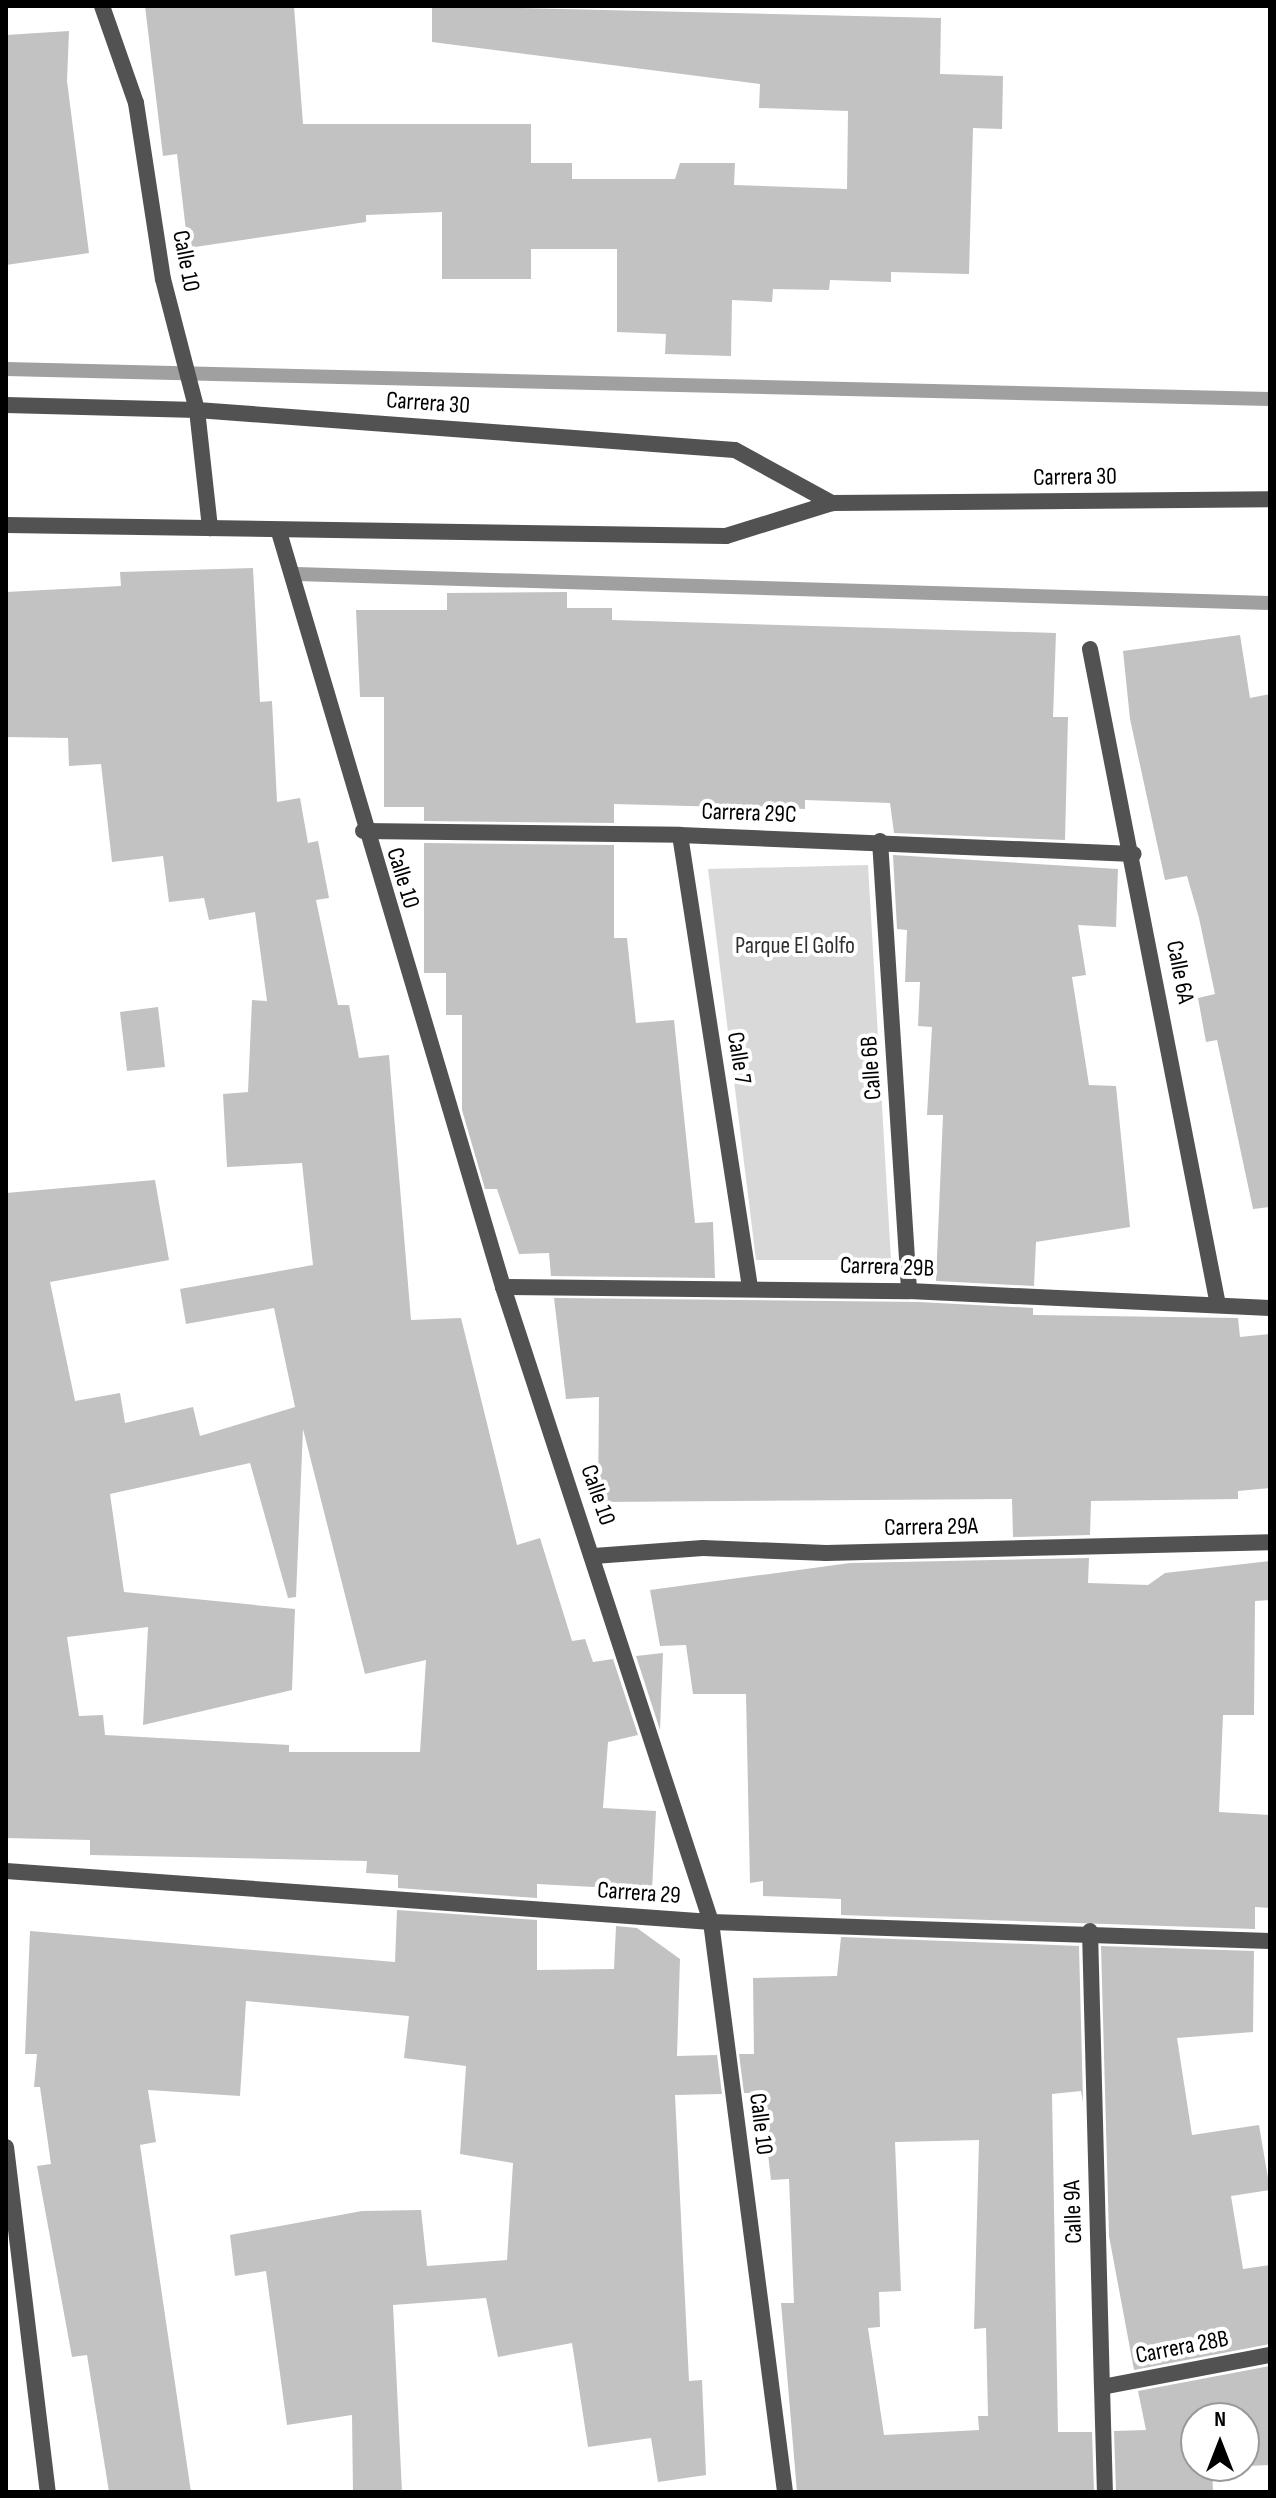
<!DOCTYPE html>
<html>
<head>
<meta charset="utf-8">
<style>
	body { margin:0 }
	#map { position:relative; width:1276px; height:2498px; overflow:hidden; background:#fff; font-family:"Sofia Sans Condensed",sans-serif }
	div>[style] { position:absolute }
	.green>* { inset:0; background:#d9d9d9 }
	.stream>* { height:14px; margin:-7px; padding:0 7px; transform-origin:7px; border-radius:7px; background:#a0a0a0 }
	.building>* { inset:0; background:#c2c2c2 }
	.service>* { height:16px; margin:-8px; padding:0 8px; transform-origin:8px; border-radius:8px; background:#525252 }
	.minor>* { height:16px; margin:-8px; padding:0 8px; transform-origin:8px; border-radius:8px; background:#525252 }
	.tertiary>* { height:16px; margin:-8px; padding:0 8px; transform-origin:8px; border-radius:8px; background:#525252 }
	span { translate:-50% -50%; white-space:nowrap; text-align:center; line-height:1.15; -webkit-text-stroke:8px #fff; paint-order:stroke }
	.street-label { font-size:24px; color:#000 }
	.park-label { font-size:24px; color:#303030 }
	.frame { position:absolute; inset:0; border:8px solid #000; pointer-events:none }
	.north { position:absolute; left:1180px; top:2402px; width:80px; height:80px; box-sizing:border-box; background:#fff; border:2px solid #999; border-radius:50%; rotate:0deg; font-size:22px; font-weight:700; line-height:32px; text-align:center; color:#000 }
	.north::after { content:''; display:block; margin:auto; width:28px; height:36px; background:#000; clip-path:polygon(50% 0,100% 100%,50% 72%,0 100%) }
</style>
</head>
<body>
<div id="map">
	<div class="green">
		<i style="clip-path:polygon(868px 865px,891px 1260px,756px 1260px,708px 869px)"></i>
	</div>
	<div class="stream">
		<i style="left:6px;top:369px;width:1264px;rotate:1.36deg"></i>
		<i style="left:296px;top:574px;width:974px;rotate:1.71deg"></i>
	</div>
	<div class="building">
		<i style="clip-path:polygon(145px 6px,294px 6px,303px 124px,531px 124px,531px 163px,572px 163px,572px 179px,675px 179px,680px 163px,735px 163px,734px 185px,847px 189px,848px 111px,759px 108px,760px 84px,432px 42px,432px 6px,941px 18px,940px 74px,1003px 76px,1002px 129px,973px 128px,969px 274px,891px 272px,891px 282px,830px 280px,829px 290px,773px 289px,772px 302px,732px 300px,731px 356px,665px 354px,666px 334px,617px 332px,617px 249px,531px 249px,531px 279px,442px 279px,442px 212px,366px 215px,366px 222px,188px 248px,177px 154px,163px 156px)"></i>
		<i style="clip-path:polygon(69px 31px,67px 81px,89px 253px,6px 265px,6px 35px)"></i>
		<i style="clip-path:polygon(evenodd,253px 568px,260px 702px,272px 701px,277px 802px,300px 798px,308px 843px,318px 841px,329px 898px,316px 900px,338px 1005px,349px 1005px,359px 1058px,389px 1055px,411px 1320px,461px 1318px,517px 1545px,540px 1538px,572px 1641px,585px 1639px,593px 1662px,613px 1659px,638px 1735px,608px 1742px,603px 1808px,656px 1811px,652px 1890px,537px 1884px,537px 1898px,398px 1888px,398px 1875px,366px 1873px,367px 1861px,90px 1855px,90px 1840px,6px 1838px,6px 1193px,155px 1180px,169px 1260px,50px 1282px,75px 1401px,120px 1393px,125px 1423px,193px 1407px,200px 1436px,295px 1407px,274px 1308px,186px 1324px,180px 1289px,313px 1265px,302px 1163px,227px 1167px,223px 1094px,248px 1092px,252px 1000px,267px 1001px,255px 912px,209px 920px,204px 898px,169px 902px,163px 856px,112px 862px,101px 764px,69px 766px,68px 738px,6px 737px,6px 592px,121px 586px,120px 572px,253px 568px,303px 1429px,365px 1674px,426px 1660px,420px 1752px,289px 1752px,289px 1745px,105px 1735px,103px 1715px,79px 1716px,67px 1637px,148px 1627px,143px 1725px,292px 1690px,295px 1609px,124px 1592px,110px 1494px,250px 1463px,288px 1598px,296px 1597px,303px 1429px)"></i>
		<i style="clip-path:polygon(567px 592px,567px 608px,612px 608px,612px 620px,1056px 633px,1053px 717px,1068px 717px,1065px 840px,894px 833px,890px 803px,805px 800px,805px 809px,614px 804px,614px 823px,424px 821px,424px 807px,384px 807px,384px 697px,360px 697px,356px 610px,447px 610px,447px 593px)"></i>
		<i style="clip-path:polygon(1240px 635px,1250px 698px,1270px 694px,1270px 1207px,1253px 1209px,1217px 1040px,1206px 1042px,1198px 998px,1215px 994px,1199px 918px,1187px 876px,1165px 880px,1130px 719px,1123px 651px)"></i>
		<i style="clip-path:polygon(424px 843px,614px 845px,614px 938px,627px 938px,636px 1023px,674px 1020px,695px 1223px,713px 1222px,715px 1278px,551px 1276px,549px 1253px,519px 1254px,497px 1189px,485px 1189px,462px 1110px,462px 1015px,446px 1015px,446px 973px,424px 973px)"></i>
		<i style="clip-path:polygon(893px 855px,1118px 869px,1116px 927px,1078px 925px,1086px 975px,1072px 977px,1089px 1085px,1116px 1086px,1130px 1227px,1036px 1242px,1034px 1286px,936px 1281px,943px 1115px,927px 1115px,932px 1027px,918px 1026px,920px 982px,905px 982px,907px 930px,897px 929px)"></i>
		<i style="clip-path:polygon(158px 1007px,165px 1067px,127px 1071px,120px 1012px)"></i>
		<i style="clip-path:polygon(554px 1298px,919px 1302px,1033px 1308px,1033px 1315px,1238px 1318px,1240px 1337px,1270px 1334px,1270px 1488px,1238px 1491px,1238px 1499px,1091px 1501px,1090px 1535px,1013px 1537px,1012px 1499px,598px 1502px,599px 1397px,566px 1399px)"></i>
		<i style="clip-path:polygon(1089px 1558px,1088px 1583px,1148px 1585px,1165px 1573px,1270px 1561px,1270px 1600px,1255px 1601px,1254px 1715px,1223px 1715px,1219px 1812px,1270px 1815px,1270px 1908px,1255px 1907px,1255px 1929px,841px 1915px,841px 1899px,763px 1896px,763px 1881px,750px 1883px,746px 1694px,693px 1694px,686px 1645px,660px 1646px,650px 1590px,850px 1563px)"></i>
		<i style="clip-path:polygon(663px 1653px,660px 1730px,636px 1656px)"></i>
		<i style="clip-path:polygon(397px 1910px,537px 1920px,537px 1970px,614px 1969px,616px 1926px,637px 1928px,680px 1959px,677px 2056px,717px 2055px,722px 2094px,675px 2095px,689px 2381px,702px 2380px,706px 2475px,658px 2482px,651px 2438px,588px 2447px,572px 2343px,498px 2357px,486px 2298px,393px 2305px,402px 2492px,353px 2492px,352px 2415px,287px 2425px,266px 2271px,235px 2276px,230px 2235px,362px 2211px,421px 2210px,427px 2266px,507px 2260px,513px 2163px,460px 2154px,466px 2066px,404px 2058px,409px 2016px,246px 2001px,240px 2096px,148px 2090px,156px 2142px,140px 2145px,191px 2492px,109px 2492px,87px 2355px,72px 2357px,37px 2166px,51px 2164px,40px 2087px,34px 2087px,37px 2054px,25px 2054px,30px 1931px,395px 1962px)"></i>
		<i style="clip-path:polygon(evenodd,841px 1937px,1079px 1946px,1083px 2102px,1081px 2091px,1052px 2094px,1058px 2432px,1092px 2432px,1094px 2492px,797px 2492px,781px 2303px,794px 2303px,789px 2179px,771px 2180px,761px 2093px,744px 2093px,739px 2054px,754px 2054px,753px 1978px,837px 1976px,841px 1937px,979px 2140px,974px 2329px,986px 2328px,988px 2416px,978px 2416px,979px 2430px,884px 2435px,868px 2328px,880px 2327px,879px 2292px,901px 2291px,895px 2142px,979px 2140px)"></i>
		<i style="clip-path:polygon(1101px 1946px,1254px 1951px,1253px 2032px,1177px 2038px,1192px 2135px,1259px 2125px,1270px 2190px,1231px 2196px,1243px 2269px,1270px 2265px,1270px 2344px,1134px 2370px,1109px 2236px)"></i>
		<i style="clip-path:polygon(1270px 2366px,1270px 2465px,1244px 2466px,1244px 2418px,1196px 2418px,1196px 2466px,1230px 2466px,1212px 2466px,1213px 2492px,1116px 2492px,1114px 2431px,1146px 2430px,1138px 2391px)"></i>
	</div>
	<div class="service">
		<i style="left:680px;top:835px;width:458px;rotate:81.2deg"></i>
		<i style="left:880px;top:841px;width:451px;rotate:86.3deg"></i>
		<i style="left:594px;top:1556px;width:109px;rotate:-4.2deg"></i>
		<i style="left:703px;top:1548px;width:123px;rotate:2.3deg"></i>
		<i style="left:826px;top:1553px;width:444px;rotate:-1.4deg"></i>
		<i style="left:1102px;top:2387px;width:105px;rotate:88.4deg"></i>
	</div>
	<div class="minor">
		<i style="left:102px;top:6px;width:103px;rotate:70.7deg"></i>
		<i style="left:136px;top:103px;width:178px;rotate:81.3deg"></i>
		<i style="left:163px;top:279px;width:135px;rotate:75.5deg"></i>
		<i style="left:197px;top:410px;width:119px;rotate:83.7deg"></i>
		<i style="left:279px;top:532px;width:788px;rotate:73.47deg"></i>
		<i style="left:503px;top:1287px;width:668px;rotate:71.86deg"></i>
		<i style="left:711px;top:1922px;width:575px;rotate:82.6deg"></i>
		<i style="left:1090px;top:649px;width:668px;rotate:78.96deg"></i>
		<i style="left:363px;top:831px;width:317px;rotate:0.7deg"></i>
		<i style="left:680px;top:835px;width:454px;rotate:2.4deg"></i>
		<i style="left:503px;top:1287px;width:406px;rotate:0.6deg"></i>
		<i style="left:909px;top:1291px;width:361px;rotate:2.7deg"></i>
		<i style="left:6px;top:1871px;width:707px;rotate:4.14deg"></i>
		<i style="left:711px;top:1922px;width:559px;rotate:1.95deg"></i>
		<i style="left:1090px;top:1931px;width:456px;rotate:88.5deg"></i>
		<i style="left:1102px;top:2387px;width:171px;rotate:-10.8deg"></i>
		<i style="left:6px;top:2147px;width:348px;rotate:83.1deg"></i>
	</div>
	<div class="tertiary">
		<i style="left:6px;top:405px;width:191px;rotate:1.5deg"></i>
		<i style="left:197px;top:410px;width:539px;rotate:4.25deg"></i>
		<i style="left:735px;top:450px;width:111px;rotate:28.7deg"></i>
		<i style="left:6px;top:525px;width:720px;rotate:0.88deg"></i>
		<i style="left:726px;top:536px;width:111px;rotate:-17.3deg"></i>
		<i style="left:832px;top:503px;width:438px;rotate:-0.5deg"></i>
	</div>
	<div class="street-label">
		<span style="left:186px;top:261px;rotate:79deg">Calle 10</span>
		<span style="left:428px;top:403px;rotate:4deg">Carrera 30</span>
		<span style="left:1075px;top:477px;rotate:-1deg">Carrera 30</span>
		<span style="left:749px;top:813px;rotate:2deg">Carrera 29C</span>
		<span style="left:403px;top:878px;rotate:73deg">Calle 10</span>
		<span style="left:1180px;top:972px;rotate:79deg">Calle 6A</span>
		<span style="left:739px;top:1058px;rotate:81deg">Calle 7</span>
		<span style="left:871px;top:1068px;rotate:-94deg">Calle 6B</span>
		<span style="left:887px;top:1267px;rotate:2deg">Carrera 29B</span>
		<span style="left:598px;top:1495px;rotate:71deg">Calle 10</span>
		<span style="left:931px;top:1527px;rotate:-1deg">Carrera 29A</span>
		<span style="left:639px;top:1893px;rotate:4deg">Carrera 29</span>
		<span style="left:761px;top:2124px;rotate:83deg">Calle 10</span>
		<span style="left:1073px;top:2212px;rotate:-92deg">Calle 9A</span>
		<span style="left:1182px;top:2347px;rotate:-11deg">Carrera 28B</span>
	</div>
	<div class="park-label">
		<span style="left:795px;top:946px">Parque El Golfo</span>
	</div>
	<div class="frame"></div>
	<div class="north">N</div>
</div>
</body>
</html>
